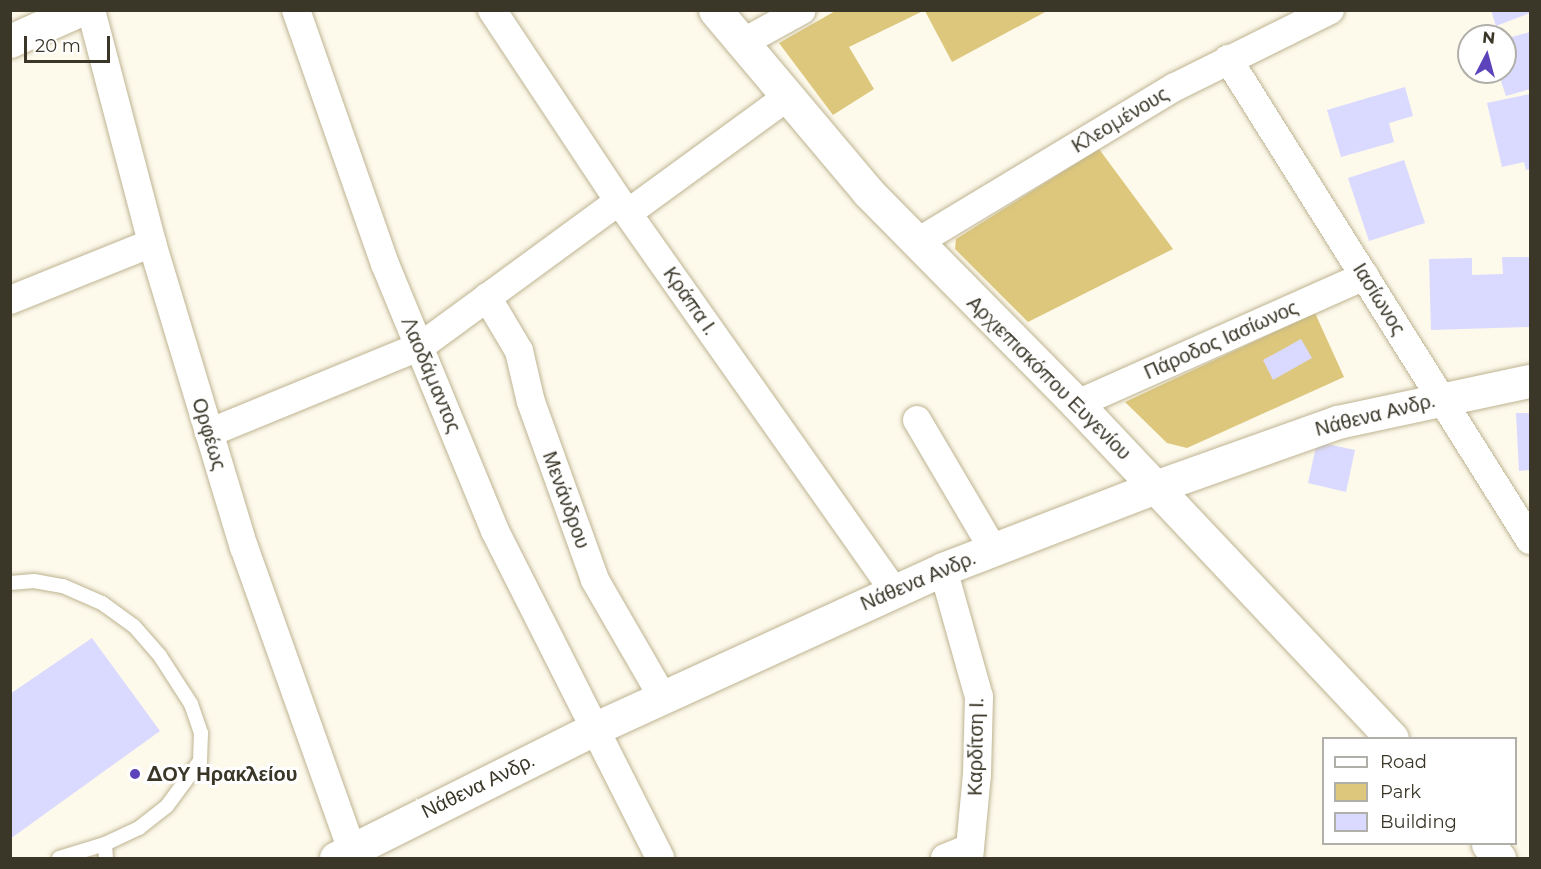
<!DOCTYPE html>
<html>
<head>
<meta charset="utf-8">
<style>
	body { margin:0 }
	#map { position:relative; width:1541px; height:869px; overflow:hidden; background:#fdf9eb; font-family:Montserrat,sans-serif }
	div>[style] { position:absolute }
	.green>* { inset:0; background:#ddc77c }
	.building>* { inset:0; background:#dad9ff }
	.roads { filter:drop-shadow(0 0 2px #beb492) drop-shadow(0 0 2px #beb492) }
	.lane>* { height:14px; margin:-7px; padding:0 7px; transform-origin:7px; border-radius:7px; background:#fff }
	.street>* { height:28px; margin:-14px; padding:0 14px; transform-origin:14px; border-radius:14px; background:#fff }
	.secondary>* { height:33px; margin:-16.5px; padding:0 16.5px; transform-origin:16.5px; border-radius:16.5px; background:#fff }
	.dots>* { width:16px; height:16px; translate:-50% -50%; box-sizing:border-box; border:3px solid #fff; border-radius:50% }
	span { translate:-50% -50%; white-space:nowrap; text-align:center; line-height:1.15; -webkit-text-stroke:6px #fff; paint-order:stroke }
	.street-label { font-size:20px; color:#3a3628 }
	.poi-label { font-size:20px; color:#3a3628; font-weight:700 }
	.left { translate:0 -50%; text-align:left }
	.frame { position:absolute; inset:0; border:12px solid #3a3628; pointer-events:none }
	.legend { position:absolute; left:1322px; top:737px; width:195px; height:108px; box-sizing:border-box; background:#fff; border:2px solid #b0afa9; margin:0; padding:8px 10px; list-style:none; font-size:18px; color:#3a3628 }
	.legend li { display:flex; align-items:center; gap:12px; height:30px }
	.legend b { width:30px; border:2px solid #b0afa9 }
	.north { position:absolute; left:1457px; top:24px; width:60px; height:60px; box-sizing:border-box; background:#fff; border:2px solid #b0afa9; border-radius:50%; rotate:6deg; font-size:16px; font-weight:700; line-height:24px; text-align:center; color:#3a3628 }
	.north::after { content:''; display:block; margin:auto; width:21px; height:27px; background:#5c43bb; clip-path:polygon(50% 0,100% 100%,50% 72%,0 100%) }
	.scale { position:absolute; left:24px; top:36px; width:86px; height:27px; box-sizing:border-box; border:3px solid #3a3628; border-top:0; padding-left:8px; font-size:18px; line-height:21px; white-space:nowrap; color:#3a3628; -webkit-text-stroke:4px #fff; paint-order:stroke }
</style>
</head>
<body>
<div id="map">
	<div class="green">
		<i style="clip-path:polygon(837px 10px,923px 11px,849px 47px,874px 89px,833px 115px,779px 43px)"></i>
		<i style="clip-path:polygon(925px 11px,1047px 11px,952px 62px)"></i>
		<i style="clip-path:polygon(1099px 149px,1173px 249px,1028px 322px,955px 249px,956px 239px)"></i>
		<i style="clip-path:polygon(1315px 313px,1344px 377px,1187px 448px,1167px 443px,1125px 402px)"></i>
	</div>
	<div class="building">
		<i style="clip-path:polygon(1491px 10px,1530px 10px,1530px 13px,1496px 26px)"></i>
		<i style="clip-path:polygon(1530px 32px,1530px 89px,1506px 96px,1499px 75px,1508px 72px,1505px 39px)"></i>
		<i style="clip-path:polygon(1405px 87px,1413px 116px,1389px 123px,1394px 142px,1341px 157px,1327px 110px)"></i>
		<i style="clip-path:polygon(1530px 94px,1530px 169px,1526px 170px,1524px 162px,1502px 167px,1487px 103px)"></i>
		<i style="clip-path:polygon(1404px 160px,1425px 223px,1369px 241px,1348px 178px)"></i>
		<i style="clip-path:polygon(1502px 257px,1530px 257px,1530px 327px,1431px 330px,1429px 259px,1472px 258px,1472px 275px,1503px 274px)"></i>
		<i style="clip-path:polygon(1301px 339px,1312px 358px,1273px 380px,1263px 360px)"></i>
		<i style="clip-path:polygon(1516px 413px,1530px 413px,1530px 470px,1519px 471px)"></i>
		<i style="clip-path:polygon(1317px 442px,1355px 450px,1346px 492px,1308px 483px)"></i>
		<i style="clip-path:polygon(92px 638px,160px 731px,10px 839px,10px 694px)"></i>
	</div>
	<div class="roads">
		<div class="lane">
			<i style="left:10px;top:583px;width:24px;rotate:-5deg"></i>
			<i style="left:34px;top:581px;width:29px;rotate:10deg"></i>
			<i style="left:63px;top:586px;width:43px;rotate:23.6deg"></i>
			<i style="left:102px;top:603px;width:39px;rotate:36deg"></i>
			<i style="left:134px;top:626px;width:40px;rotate:49deg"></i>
			<i style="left:160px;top:656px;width:57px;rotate:57.1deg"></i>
			<i style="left:191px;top:704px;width:31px;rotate:71deg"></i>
			<i style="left:201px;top:733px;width:28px;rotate:92deg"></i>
			<i style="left:200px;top:761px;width:56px;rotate:126.3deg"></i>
			<i style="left:167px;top:806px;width:36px;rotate:142deg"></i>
			<i style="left:139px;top:828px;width:38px;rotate:155deg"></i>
			<i style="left:105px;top:844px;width:14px;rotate:86deg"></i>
			<i style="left:59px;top:858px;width:48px;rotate:-16.9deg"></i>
		</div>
		<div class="street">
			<i style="left:91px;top:10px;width:241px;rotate:75.3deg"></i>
			<i style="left:152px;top:243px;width:318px;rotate:73.2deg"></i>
			<i style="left:244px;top:547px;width:330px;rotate:70.4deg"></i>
			<i style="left:296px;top:10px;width:269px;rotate:70.7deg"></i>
			<i style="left:385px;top:264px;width:289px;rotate:67.6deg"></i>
			<i style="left:495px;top:531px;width:366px;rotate:63.2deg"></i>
			<i style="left:492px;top:10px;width:229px;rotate:56.4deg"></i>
			<i style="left:619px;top:201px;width:476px;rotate:54.8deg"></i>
			<i style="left:742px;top:43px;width:68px;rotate:-28.8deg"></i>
			<i style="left:1228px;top:59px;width:568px;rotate:57.88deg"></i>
			<i style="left:628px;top:213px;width:197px;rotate:-36.1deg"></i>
			<i style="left:916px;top:243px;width:302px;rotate:-31.1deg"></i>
			<i style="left:1175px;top:87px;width:173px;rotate:-26.4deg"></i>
			<i style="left:487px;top:297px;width:63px;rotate:59.3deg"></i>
			<i style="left:519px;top:351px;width:52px;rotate:76.8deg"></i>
			<i style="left:531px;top:402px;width:189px;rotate:70.2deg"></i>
			<i style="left:595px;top:580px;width:134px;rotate:60deg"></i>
			<i style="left:10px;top:300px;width:153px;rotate:-21.9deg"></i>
			<i style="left:1077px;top:404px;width:315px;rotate:-24deg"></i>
			<i style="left:917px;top:420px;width:150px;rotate:59.5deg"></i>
			<i style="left:209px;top:433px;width:229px;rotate:-22.3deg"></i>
			<i style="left:421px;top:346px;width:245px;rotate:-36.2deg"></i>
			<i style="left:943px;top:569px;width:133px;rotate:74.3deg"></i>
			<i style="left:979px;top:697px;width:77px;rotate:91.5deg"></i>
			<i style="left:977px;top:774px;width:84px;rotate:95.4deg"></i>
			<i style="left:945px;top:858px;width:27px;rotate:-22deg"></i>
		</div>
		<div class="secondary">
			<i style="left:715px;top:10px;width:238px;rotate:49.9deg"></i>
			<i style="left:868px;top:192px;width:298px;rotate:45.4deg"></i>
			<i style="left:1077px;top:404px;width:459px;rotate:46.7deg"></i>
			<i style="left:10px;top:41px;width:76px;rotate:-24.2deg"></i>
			<i style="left:1488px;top:844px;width:18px;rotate:52deg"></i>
			<i style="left:336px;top:858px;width:288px;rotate:-26.6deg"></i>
			<i style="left:594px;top:729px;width:384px;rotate:-24.6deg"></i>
			<i style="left:943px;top:569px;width:227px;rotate:-21.1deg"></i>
			<i style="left:1155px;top:487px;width:194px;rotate:-19.6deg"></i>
			<i style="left:1338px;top:422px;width:196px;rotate:-12.1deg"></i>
		</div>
	</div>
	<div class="dots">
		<i style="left:135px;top:774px;background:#5c43bb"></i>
	</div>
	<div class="street-label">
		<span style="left:1120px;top:120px;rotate:-31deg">Κλεομένους</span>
		<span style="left:1379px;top:299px;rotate:58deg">Ιασίωνος</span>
		<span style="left:690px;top:301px;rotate:55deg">Κράπα Ι.</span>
		<span style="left:1221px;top:340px;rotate:-24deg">Πάροδος Ιασίωνος</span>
		<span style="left:431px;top:375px;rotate:67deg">Λαοδάμαντος</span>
		<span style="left:1049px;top:378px;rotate:45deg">Αρχιεπισκόπου Ευγενίου</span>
		<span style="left:1375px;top:415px;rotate:-14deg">Νάθενα Ανδρ.</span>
		<span style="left:209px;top:434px;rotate:73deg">Ορφέως</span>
		<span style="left:566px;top:500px;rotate:70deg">Μενάνδρου</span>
		<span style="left:918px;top:581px;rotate:-23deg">Νάθενα Ανδρ.</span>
		<span style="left:976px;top:747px;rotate:-89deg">Καρδίτση Ι.</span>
		<span style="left:478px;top:786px;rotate:-26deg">Νάθενα Ανδρ.</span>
	</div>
	<div class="poi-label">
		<span class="left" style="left:147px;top:774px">ΔΟΥ Ηρακλείου</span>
	</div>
	<div class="frame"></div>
	<ul class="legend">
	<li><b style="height:8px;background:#fff"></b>Road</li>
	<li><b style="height:16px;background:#ddc77c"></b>Park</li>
	<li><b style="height:16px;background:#dad9ff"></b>Building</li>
	</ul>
	<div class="north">N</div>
	<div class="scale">20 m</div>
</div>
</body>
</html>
